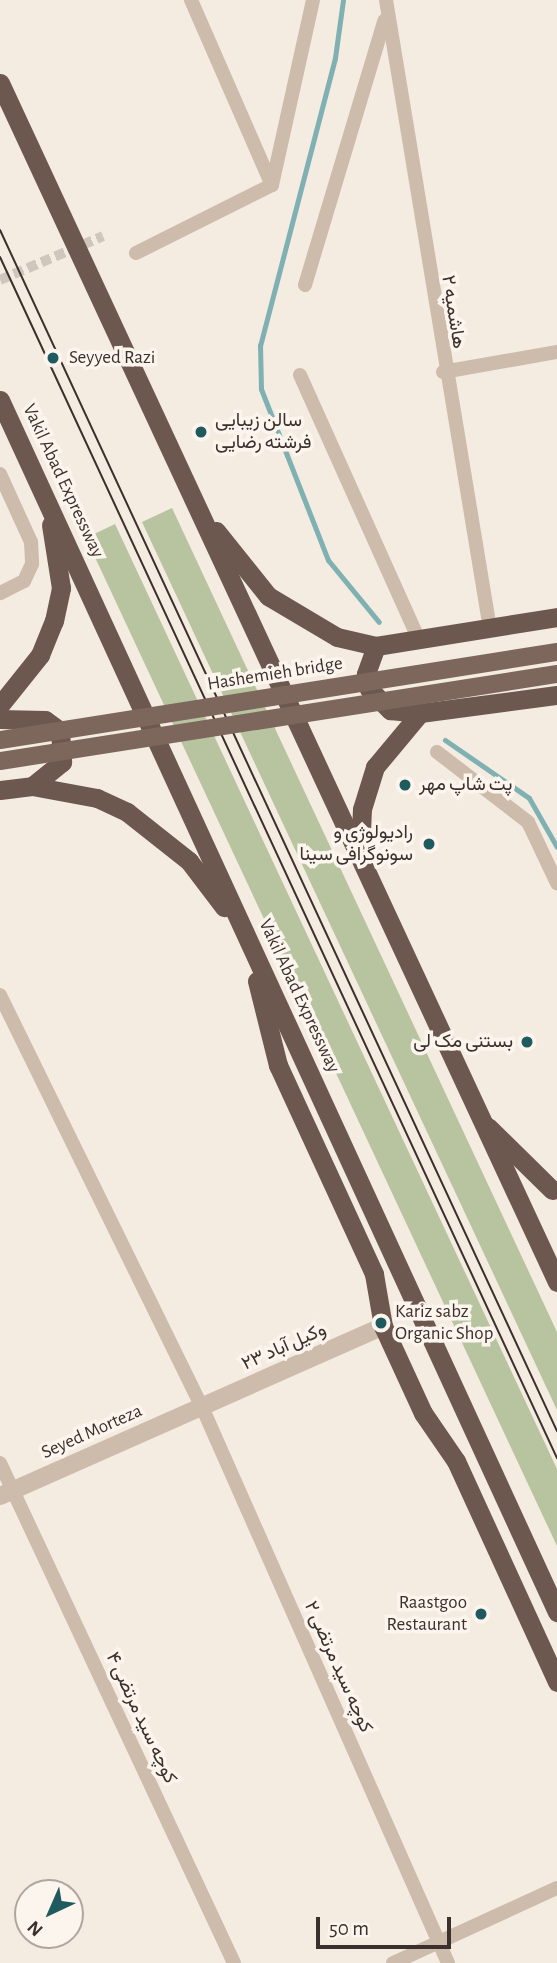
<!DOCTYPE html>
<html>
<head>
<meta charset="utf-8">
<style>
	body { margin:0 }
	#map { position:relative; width:557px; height:1963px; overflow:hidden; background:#f4ebe1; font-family:"Alegreya Sans",Vazirmatn,sans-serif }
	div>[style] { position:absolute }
	.green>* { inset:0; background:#b8c4a0 }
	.stream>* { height:5px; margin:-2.5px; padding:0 2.5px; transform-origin:2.5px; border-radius:2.5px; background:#7fb0b2 }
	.pedestrian-tunnel>* { height:10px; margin-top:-5px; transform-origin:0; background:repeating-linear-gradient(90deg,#cfc6bd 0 10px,transparent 0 15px) }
	.minor>* { height:14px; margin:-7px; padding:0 7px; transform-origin:7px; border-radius:7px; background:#cdbbac }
	.tertiary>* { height:18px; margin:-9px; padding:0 9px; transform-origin:9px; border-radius:9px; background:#cdbbac }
	.trunk>* { height:19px; margin:-9.5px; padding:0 9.5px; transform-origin:9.5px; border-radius:9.5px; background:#6c584f }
	.tram>* { height:2px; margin:-1px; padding:0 1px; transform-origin:1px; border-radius:1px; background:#3b302b }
	.primary-bridge>* { height:18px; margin:-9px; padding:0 9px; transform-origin:9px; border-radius:9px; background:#7d675c }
	.dots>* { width:19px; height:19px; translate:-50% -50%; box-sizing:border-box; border:4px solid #fbf5ee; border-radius:50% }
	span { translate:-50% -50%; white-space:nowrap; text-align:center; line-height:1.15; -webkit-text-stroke:7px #fbf5ee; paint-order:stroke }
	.street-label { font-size:19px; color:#3b302b }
	.poi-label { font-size:19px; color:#3b302b }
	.left { translate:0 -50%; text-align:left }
	.right { translate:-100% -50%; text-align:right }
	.north { position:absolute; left:14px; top:1879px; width:70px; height:70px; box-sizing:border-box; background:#fbf5ee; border:2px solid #aea6a0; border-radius:50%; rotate:224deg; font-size:19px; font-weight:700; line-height:28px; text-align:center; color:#3b302b }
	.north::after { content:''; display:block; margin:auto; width:24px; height:32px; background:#1f5a5e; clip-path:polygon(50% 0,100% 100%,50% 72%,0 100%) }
	.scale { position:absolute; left:316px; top:1917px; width:135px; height:32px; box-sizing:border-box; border:4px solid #3b302b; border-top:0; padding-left:9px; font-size:21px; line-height:24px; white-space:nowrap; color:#3b302b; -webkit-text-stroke:5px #fbf5ee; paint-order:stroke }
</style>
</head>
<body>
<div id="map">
	<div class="green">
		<i style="clip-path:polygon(172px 508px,557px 1332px,557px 1410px,142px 522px)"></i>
		<i style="clip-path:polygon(115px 524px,557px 1469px,557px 1546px,86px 538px)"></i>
	</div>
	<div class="stream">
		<i style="left:343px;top:0;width:59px;rotate:97.9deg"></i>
		<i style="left:335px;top:58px;width:297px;rotate:104.6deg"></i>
		<i style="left:260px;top:345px;width:44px;rotate:88.7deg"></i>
		<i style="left:261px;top:389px;width:184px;rotate:68.6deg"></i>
		<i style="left:328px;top:560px;width:80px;rotate:50.6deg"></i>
		<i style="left:445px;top:740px;width:102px;rotate:34.6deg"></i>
		<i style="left:529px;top:798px;width:56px;rotate:60.3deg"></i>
	</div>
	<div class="pedestrian-tunnel">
		<i style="left:0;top:280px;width:112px;rotate:-23.1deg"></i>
	</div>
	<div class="minor">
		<i style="left:191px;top:0;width:202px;rotate:66.4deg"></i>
		<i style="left:386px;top:0;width:638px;rotate:80.61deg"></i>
		<i style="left:272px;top:185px;width:189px;rotate:-77.5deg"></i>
		<i style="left:136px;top:253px;width:152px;rotate:-26.6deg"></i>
		<i style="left:305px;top:285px;width:276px;rotate:-73.3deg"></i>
		<i style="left:443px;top:372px;width:116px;rotate:-10deg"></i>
		<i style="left:300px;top:375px;width:290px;rotate:65.8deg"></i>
		<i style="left:0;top:474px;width:75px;rotate:65.5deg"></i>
		<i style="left:31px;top:542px;width:22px;rotate:87deg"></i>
		<i style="left:32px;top:564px;width:19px;rotate:115deg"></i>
		<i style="left:24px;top:581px;width:27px;rotate:153deg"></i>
		<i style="left:437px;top:752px;width:115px;rotate:37.6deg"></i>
		<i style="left:528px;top:822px;width:68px;rotate:64.6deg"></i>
		<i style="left:0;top:995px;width:459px;rotate:63.9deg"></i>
		<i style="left:202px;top:1407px;width:608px;rotate:66.13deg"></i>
		<i style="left:0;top:1463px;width:552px;rotate:64.92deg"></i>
		<i style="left:393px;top:1963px;width:180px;rotate:-24.6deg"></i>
	</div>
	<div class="tertiary">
		<i style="left:0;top:1496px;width:419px;rotate:-23.9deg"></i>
	</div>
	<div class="trunk">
		<i style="left:0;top:83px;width:1322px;rotate:65.08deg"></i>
		<i style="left:0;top:400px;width:1334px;rotate:65.32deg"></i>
		<i style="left:216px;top:531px;width:83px;rotate:51.3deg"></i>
		<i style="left:268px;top:596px;width:80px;rotate:30.7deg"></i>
		<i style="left:337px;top:637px;width:40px;rotate:13deg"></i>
		<i style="left:376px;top:646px;width:183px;rotate:-9.1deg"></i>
		<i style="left:376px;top:646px;width:30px;rotate:110deg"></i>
		<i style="left:366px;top:674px;width:15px;rotate:79deg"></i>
		<i style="left:369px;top:689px;width:30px;rotate:45deg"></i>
		<i style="left:390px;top:710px;width:30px;rotate:6deg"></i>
		<i style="left:0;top:705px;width:64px;rotate:-51.3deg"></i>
		<i style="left:40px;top:655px;width:37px;rotate:-68deg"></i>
		<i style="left:54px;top:621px;width:34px;rotate:-78deg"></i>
		<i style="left:61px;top:588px;width:64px;rotate:-99deg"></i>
		<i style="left:0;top:719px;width:45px;rotate:1.3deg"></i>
		<i style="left:45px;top:720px;width:19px;rotate:36deg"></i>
		<i style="left:60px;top:731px;width:31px;rotate:86deg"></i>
		<i style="left:62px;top:762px;width:38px;rotate:141deg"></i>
		<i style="left:0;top:790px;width:32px;rotate:-7deg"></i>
		<i style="left:32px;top:786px;width:66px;rotate:10.5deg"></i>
		<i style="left:97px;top:798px;width:33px;rotate:25deg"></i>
		<i style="left:127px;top:812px;width:79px;rotate:38.3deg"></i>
		<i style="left:189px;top:861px;width:58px;rotate:52.7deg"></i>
		<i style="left:360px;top:854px;width:45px;rotate:-87.5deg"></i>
		<i style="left:362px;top:809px;width:44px;rotate:-72.8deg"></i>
		<i style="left:375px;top:767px;width:70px;rotate:-50.2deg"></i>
		<i style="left:420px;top:713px;width:138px;rotate:-7.5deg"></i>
		<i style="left:257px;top:981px;width:87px;rotate:76deg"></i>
		<i style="left:278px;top:1065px;width:230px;rotate:65.3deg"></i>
		<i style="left:374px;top:1274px;width:53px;rotate:80.2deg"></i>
		<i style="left:383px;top:1326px;width:96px;rotate:65.3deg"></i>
		<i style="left:423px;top:1413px;width:58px;rotate:55.5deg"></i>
		<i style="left:456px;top:1461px;width:243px;rotate:65.4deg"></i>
		<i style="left:488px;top:1127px;width:90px;rotate:44.5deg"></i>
	</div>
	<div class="tram">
		<i style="left:0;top:230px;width:1324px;rotate:65.12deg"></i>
		<i style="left:0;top:257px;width:1324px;rotate:65.12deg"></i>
	</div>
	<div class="primary-bridge">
		<i style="left:0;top:740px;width:564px;rotate:-8.98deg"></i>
		<i style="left:0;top:761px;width:564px;rotate:-8.88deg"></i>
	</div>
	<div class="dots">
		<i style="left:53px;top:358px;background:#1f5a5e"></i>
		<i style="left:201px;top:432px;background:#1f5a5e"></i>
		<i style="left:405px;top:785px;background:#1f5a5e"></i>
		<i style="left:429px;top:844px;background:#1f5a5e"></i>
		<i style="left:527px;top:1042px;background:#1f5a5e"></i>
		<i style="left:381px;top:1323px;background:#1f5a5e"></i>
		<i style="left:481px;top:1614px;background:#1f5a5e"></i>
	</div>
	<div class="street-label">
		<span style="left:453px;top:312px;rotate:81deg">هاشمیه ۲</span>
		<span style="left:63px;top:481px;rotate:65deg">Vakil Abad Expressway</span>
		<span style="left:275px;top:674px;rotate:-9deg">Hashemieh bridge</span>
		<span style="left:299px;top:996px;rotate:65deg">Vakil Abad Expressway</span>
		<span style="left:284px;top:1347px;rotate:-24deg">۲۳ وکیل آباد</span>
		<span style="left:92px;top:1432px;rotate:-24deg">Seyed Morteza</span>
		<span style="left:338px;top:1667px;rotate:66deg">کوچه سید مرتضی ۲</span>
		<span style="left:141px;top:1718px;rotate:65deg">کوچه سید مرتضی ۴</span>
	</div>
	<div class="poi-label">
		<span class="left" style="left:69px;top:358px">Seyyed Razi</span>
		<span class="left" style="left:215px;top:432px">سالن زیبایی<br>فرشته رضایی</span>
		<span class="left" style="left:419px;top:785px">پت شاپ مهر</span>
		<span class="right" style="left:413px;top:844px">رادیولوژی و<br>سونوگرافی سینا</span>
		<span class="right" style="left:513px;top:1042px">بستنی مک لی</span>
		<span class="left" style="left:395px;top:1323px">Kariz sabz<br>Organic Shop</span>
		<span class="right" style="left:467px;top:1614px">Raastgoo<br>Restaurant</span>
	</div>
	<div class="north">N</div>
	<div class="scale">50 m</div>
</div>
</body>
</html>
